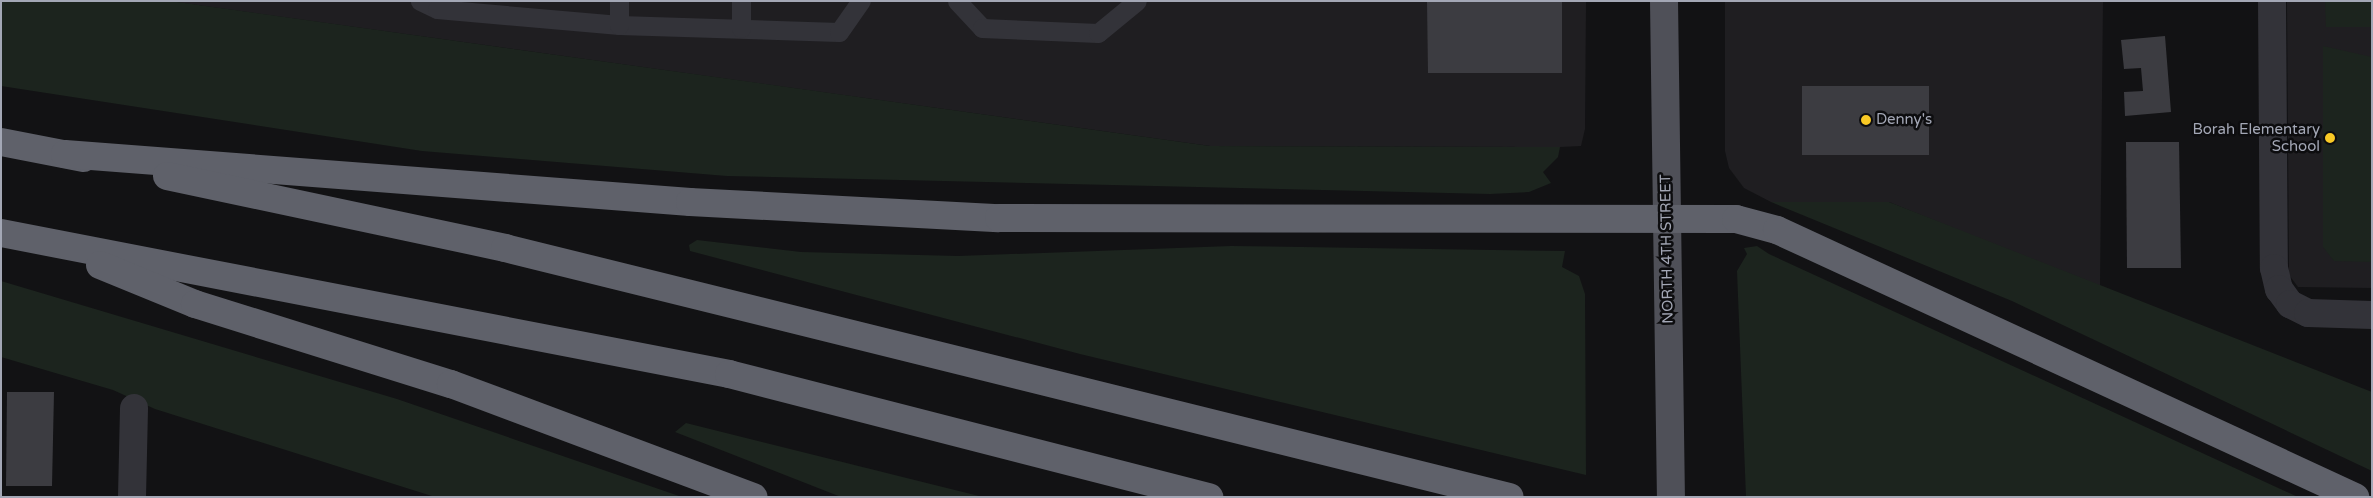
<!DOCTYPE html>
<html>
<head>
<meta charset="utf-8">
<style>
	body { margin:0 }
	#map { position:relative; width:2373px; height:498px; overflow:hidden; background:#121214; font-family:"Varela Round",sans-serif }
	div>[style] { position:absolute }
	.built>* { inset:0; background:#1f1e21 }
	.green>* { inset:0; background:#1c241e }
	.building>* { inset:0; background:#3c3c41 }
	.service>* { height:19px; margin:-9.5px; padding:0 9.5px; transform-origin:9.5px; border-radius:9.5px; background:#333339 }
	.minor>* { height:28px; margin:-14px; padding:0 14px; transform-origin:14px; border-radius:14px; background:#333339 }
	.primary>* { height:28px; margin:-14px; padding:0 14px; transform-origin:14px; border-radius:14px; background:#4f5058 }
	.motorway>* { height:28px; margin:-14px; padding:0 14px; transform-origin:14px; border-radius:14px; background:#5f616a }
	.dots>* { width:14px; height:14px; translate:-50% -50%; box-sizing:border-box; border:2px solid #0d0d0f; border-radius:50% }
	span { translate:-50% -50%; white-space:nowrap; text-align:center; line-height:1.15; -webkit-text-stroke:5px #0d0d0f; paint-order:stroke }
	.poi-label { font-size:15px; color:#a3a7b5 }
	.left { translate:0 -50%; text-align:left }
	.right { translate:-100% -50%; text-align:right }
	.street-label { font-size:15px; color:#a3a7b5 }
	.frame { position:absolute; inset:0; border:2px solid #a3a7b5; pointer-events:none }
</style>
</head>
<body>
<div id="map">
	<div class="built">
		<i style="clip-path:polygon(168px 1px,1586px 1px,1585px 129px,1581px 146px,1560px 147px,1210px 146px)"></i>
		<i style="clip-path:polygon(1725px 1px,2103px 1px,2100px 288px,1889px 202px,1771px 202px,1744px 188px,1729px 168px,1725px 151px)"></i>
		<i style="clip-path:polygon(2287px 1px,2372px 1px,2372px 288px,2298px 287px,2289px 275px)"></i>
	</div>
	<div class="green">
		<i style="clip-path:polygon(1px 1px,170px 1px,1210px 146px,1560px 147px,1558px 157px,1543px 172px,1551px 183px,1529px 192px,1490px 194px,727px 176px,422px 151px,1px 86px)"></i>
		<i style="clip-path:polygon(2325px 1px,2372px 1px,2372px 27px,2326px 27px)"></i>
		<i style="clip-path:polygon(2323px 46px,2372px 57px,2372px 262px,2334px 261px,2323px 247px)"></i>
		<i style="clip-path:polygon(1771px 202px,1889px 202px,2372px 392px,2372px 471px,2012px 301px)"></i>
		<i style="clip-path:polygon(697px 240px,801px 252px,958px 256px,1231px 246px,1565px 251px,1562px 267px,1579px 276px,1585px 294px,1586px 475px,1080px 354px,690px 251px,689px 245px)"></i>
		<i style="clip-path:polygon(1757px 246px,1769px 254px,2298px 497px,1746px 497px,1737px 271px,1747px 254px,1744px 248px)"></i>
		<i style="clip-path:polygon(1px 281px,397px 399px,682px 497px,435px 497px,155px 409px,113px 390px,1px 357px)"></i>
		<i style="clip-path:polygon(686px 423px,983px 497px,841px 497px,675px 432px)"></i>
	</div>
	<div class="building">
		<i style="clip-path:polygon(1427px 1px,1562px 1px,1562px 73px,1428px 73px)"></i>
		<i style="clip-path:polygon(2165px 36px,2171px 112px,2125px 116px,2124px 92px,2143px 91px,2141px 68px,2124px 69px,2121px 40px)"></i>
		<i style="clip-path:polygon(1802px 86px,1929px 86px,1929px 155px,1802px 155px)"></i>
		<i style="clip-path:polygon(2126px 142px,2179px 142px,2181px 268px,2127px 268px)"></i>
		<i style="clip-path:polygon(7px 392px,54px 392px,52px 486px,6px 486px)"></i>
	</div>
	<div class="service">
		<i style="left:420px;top:1px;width:19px;rotate:25deg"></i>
		<i style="left:437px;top:9px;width:183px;rotate:5deg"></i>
		<i style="left:619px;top:25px;width:220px;rotate:1.8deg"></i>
		<i style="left:839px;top:32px;width:38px;rotate:-55deg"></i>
		<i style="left:619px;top:1px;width:24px;rotate:90deg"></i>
		<i style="left:741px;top:1px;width:27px;rotate:90deg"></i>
		<i style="left:957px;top:1px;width:37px;rotate:47deg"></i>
		<i style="left:982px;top:28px;width:116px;rotate:2.5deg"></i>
		<i style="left:1098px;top:33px;width:50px;rotate:-39.4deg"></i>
	</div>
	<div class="minor">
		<i style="left:2272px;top:1px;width:267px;rotate:89.6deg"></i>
		<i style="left:2274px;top:268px;width:22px;rotate:77deg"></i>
		<i style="left:2279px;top:289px;width:19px;rotate:54deg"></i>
		<i style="left:2290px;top:304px;width:20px;rotate:27deg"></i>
		<i style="left:2308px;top:313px;width:64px;rotate:1.8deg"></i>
		<i style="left:132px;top:497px;width:89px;rotate:-88.7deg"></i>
	</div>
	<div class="primary">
		<i style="left:1664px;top:1px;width:496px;rotate:89.2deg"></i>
	</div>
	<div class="motorway">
		<i style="left:1px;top:142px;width:84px;rotate:11deg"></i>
		<i style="left:65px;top:154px;width:627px;rotate:4.39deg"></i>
		<i style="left:690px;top:202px;width:309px;rotate:3deg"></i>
		<i style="left:999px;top:218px;width:737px;rotate:0.08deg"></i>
		<i style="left:1736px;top:219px;width:42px;rotate:15deg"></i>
		<i style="left:1777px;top:230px;width:637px;rotate:24.79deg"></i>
		<i style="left:167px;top:176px;width:346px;rotate:12deg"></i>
		<i style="left:505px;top:248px;width:1035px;rotate:13.92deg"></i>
		<i style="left:1px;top:233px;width:742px;rotate:10.96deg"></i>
		<i style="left:729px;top:374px;width:496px;rotate:14.4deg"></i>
		<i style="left:100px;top:265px;width:103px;rotate:22.3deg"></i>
		<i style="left:195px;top:304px;width:268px;rotate:17.4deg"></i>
		<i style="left:451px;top:384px;width:323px;rotate:20.5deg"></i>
	</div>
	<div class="dots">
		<i style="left:1866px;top:120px;background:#f9c925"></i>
		<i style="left:2330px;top:138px;background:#f9c925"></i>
	</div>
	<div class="poi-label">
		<span class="left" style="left:1876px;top:120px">Denny's</span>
		<span class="right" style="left:2320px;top:138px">Borah Elementary<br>School</span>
	</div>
	<div class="street-label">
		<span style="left:1667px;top:249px;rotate:-91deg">NORTH 4TH STREET</span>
	</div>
	<div class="frame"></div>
</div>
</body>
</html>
